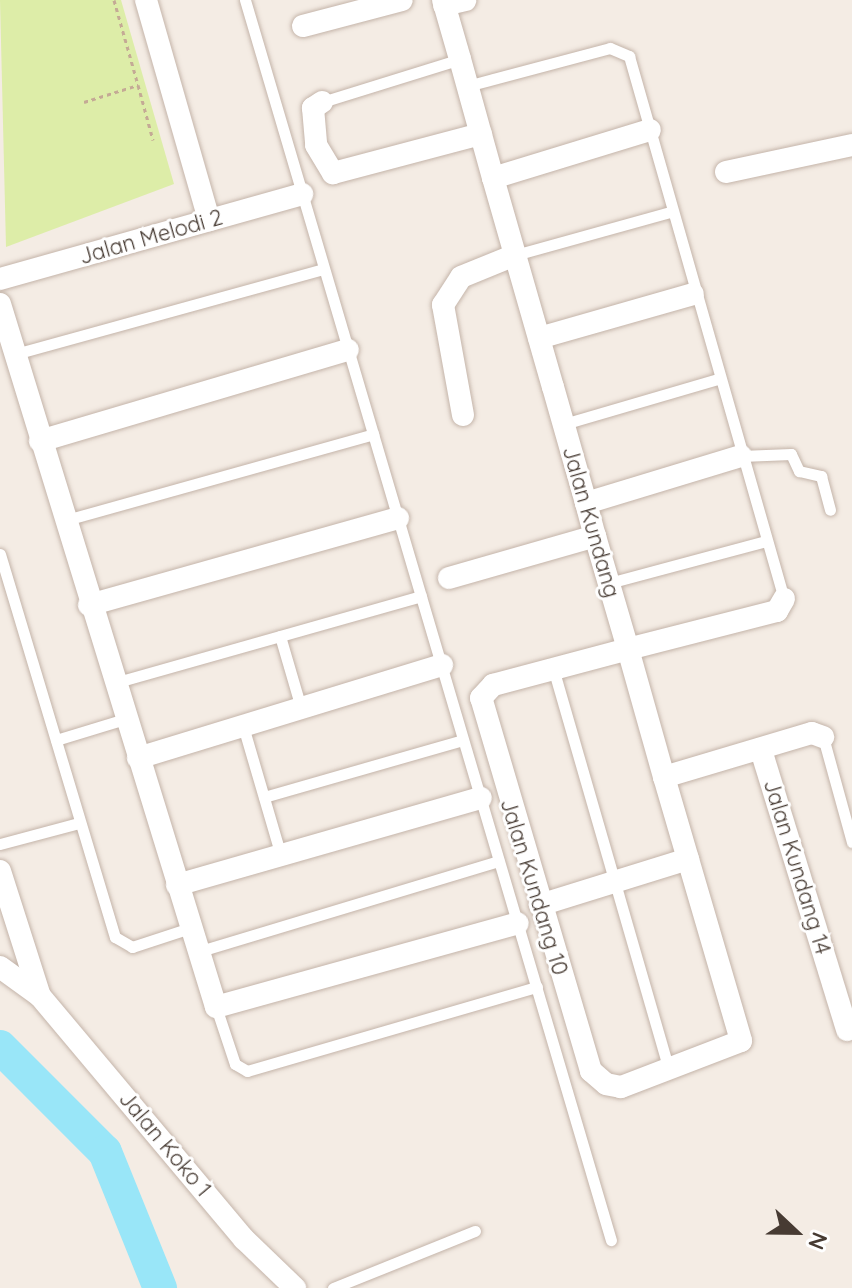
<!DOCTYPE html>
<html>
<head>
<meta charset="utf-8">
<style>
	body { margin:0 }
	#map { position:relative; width:852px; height:1288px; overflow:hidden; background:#f4ece4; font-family:Quicksand,sans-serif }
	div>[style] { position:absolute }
	.green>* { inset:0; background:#ddeda8 }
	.river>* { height:34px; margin:-17px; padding:0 17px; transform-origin:17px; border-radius:17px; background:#99e6f8 }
	.path>* { height:3px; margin-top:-1.5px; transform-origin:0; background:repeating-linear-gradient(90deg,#c4aa95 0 4px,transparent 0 8px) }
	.roads { filter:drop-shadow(0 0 2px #c4b4a9) drop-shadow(0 0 2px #c4b4a9) }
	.service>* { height:11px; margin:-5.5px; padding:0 5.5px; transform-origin:5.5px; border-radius:5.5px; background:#fff }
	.minor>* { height:22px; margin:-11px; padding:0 11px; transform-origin:11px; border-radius:11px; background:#fff }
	span { translate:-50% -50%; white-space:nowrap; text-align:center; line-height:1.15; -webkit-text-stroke:6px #fff; paint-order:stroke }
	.street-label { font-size:22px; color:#473b33 }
	.north { position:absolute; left:756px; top:1192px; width:80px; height:80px; -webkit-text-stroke:6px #fff; paint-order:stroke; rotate:112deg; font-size:22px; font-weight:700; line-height:32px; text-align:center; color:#473b33 }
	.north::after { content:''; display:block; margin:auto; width:28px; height:36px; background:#473b33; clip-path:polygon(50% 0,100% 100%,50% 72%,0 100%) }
</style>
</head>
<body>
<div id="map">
	<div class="green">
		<i style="clip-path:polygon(0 0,121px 0,174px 184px,6px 247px)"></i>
	</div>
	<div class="river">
		<i style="left:0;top:1047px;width:148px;rotate:45deg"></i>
		<i style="left:105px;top:1152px;width:147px;rotate:68deg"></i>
	</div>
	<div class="path">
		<i style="left:114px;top:0;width:88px;rotate:74.2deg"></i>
		<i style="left:84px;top:102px;width:57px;rotate:-17.5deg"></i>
		<i style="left:138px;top:85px;width:57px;rotate:74.7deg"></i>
	</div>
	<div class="roads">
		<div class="service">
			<i style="left:245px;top:0;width:1293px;rotate:73.56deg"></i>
			<i style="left:467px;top:86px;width:148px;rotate:-14.9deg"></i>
			<i style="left:610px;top:48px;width:21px;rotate:23deg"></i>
			<i style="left:629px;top:56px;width:565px;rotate:74.07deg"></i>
			<i style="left:322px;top:102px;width:145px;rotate:-17.3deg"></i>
			<i style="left:515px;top:255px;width:161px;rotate:-15.5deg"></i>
			<i style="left:15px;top:354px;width:320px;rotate:-15.4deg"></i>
			<i style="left:564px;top:424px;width:160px;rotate:-16.3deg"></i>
			<i style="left:741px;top:456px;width:50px;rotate:-2.3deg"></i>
			<i style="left:791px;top:454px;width:19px;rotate:65deg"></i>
			<i style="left:799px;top:471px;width:23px;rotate:13deg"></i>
			<i style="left:821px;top:476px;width:35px;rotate:75deg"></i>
			<i style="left:66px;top:520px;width:319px;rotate:-15.6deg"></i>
			<i style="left:0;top:554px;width:400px;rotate:73.3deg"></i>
			<i style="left:115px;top:937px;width:20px;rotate:30deg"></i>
			<i style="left:132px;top:947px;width:61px;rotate:-18.1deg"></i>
			<i style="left:609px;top:583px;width:163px;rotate:-15deg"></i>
			<i style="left:280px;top:636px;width:75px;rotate:73.7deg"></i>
			<i style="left:553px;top:668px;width:417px;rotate:73.9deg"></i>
			<i style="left:114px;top:683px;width:319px;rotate:-15.8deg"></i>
			<i style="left:243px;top:726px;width:135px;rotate:73.7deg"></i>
			<i style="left:823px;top:737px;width:109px;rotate:74.6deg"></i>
			<i style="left:56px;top:740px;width:72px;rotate:-16.9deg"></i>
			<i style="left:264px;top:797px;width:207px;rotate:-16deg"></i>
			<i style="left:0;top:844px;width:82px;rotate:-14.9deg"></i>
			<i style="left:197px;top:952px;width:315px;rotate:-16.8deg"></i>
			<i style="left:216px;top:1007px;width:60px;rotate:71.6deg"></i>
			<i style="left:235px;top:1064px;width:14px;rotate:30deg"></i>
			<i style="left:247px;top:1071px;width:302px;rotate:-16.2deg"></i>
			<i style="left:333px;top:1288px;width:153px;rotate:-21.9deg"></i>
		</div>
		<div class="minor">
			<i style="left:146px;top:0;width:229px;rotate:74deg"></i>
			<i style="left:443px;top:0;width:61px;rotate:73.9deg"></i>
			<i style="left:460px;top:59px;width:123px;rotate:74.5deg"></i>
			<i style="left:493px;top:178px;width:217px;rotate:74deg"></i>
			<i style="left:553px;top:387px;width:121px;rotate:74.1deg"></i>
			<i style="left:586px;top:503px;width:34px;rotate:75deg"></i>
			<i style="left:595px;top:536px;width:118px;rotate:73.7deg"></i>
			<i style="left:628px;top:649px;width:133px;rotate:74.3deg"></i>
			<i style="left:664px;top:777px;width:275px;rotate:73.7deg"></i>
			<i style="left:741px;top:1041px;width:129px;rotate:159deg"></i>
			<i style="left:621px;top:1087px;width:15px;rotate:-169deg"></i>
			<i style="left:606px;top:1084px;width:20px;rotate:-139deg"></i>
			<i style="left:591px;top:1071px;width:389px;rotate:-106.4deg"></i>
			<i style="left:481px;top:698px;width:18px;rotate:-47deg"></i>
			<i style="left:493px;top:685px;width:140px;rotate:-14.9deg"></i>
			<i style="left:628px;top:649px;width:154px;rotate:-14.3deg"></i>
			<i style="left:777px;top:611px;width:14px;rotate:-60deg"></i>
			<i style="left:444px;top:5px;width:22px;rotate:-13deg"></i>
			<i style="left:303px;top:26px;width:102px;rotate:-14.7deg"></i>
			<i style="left:322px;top:102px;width:11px;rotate:146deg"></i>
			<i style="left:313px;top:108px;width:37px;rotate:85deg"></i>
			<i style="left:316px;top:145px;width:33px;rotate:59deg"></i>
			<i style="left:333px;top:173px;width:153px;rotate:-14.8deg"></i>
			<i style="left:726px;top:172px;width:129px;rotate:-12.1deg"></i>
			<i style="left:493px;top:178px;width:164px;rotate:-17deg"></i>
			<i style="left:0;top:279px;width:314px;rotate:-15.7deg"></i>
			<i style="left:0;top:304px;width:735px;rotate:72.92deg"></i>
			<i style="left:216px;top:1007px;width:313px;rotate:-15.5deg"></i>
			<i style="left:539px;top:338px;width:160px;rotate:-15.9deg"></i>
			<i style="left:463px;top:415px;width:112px;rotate:-100.3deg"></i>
			<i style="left:443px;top:305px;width:33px;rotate:-57deg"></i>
			<i style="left:461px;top:277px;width:58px;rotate:-22.2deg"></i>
			<i style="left:40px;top:441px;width:321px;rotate:-16.5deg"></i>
			<i style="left:586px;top:503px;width:162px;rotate:-16.9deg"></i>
			<i style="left:449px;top:578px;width:152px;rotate:-16deg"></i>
			<i style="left:89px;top:605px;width:321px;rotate:-15.7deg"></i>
			<i style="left:761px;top:750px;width:293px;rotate:72.9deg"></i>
			<i style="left:138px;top:758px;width:318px;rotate:-17deg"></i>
			<i style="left:664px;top:777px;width:154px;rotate:-16.6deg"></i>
			<i style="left:812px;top:733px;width:12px;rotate:20deg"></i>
			<i style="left:0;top:871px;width:131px;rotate:72.3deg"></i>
			<i style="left:177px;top:885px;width:316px;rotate:-16deg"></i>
			<i style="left:540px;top:905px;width:155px;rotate:-17.3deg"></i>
			<i style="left:0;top:967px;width:49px;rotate:35.9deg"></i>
			<i style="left:40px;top:996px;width:317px;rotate:50deg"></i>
			<i style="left:244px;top:1239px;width:71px;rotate:43.9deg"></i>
		</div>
	</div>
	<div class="street-label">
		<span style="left:151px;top:237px;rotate:-16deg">Jalan Melodi 2</span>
		<span style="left:591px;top:522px;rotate:74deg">Jalan Kundang</span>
		<span style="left:797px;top:867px;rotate:73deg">Jalan Kundang 14</span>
		<span style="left:534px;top:887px;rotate:73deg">Jalan Kundang 10</span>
		<span style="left:165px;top:1144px;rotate:50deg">Jalan Koko 1</span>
	</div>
	<div class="north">N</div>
</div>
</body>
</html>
